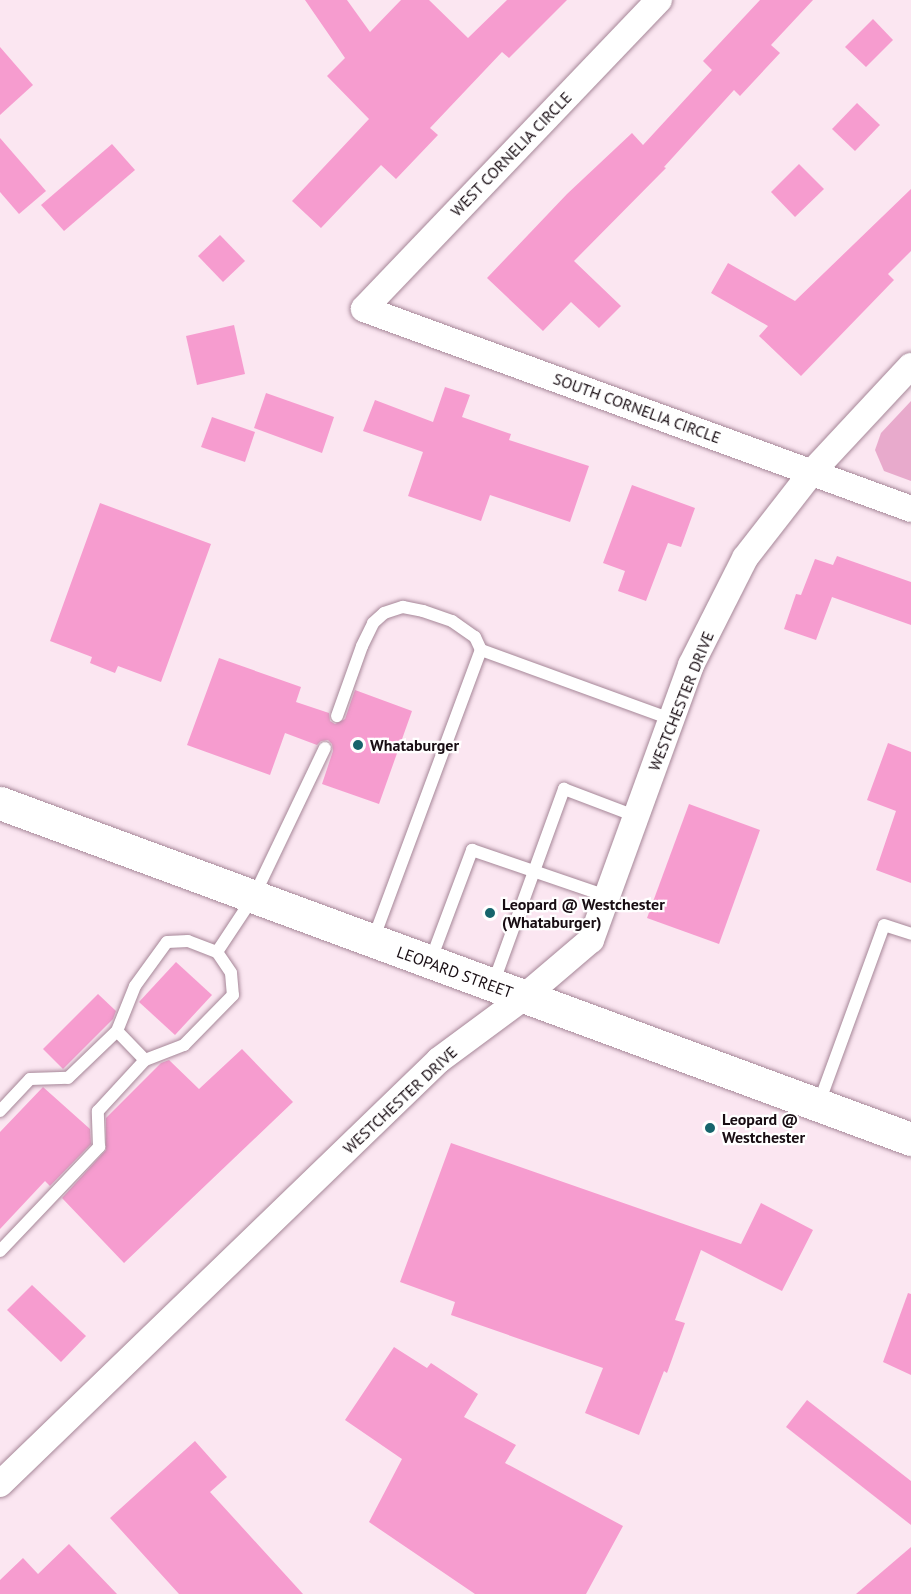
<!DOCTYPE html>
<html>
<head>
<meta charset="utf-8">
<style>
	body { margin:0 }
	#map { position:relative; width:911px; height:1594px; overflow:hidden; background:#fbe6f1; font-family:"PT Sans",sans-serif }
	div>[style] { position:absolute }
	.green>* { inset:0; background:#e8aacc }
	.building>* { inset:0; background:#f69ccf }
	.roads { filter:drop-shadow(0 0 2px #a68798) drop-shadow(0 0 2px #a68798) }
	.lane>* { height:12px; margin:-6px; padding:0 6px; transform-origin:6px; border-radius:6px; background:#fff }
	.street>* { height:26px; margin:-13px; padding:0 13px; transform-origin:13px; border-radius:13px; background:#fff }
	.secondary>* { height:33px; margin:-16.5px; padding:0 16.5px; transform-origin:16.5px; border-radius:16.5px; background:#fff }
	.dots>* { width:16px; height:16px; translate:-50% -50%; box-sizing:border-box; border:3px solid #fff; border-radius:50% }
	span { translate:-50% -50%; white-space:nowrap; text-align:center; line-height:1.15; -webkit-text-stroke:4.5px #fff; paint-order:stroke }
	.street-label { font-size:16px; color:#180d13 }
	.poi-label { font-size:16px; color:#180d13; font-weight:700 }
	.left { translate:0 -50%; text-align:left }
</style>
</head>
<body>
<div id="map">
	<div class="green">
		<i style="clip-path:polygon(911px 401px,911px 481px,884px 471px,875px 450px,881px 433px)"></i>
	</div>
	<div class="building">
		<i style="clip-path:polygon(305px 0,347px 0,370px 32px,401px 0,429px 0,468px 38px,507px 0,567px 0,509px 58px,502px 52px,430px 128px,438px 135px,396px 179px,381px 165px,321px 228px,292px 201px,369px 119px,327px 76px,345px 58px)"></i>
		<i style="clip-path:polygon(760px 0,813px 0,771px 45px,780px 53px,740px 96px,734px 90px,664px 167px,666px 168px,574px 261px,621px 306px,599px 328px,571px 302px,543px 331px,487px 278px,567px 194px,632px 133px,643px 145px,712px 70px,703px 61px)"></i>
		<i style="clip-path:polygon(873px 19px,893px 40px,866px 67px,845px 47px)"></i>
		<i style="clip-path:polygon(0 47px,33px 85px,0 115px)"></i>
		<i style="clip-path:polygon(857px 103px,880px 125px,855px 151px,832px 129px)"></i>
		<i style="clip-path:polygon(0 138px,46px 191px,19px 214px,0 192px)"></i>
		<i style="clip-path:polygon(112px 144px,135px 170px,64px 231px,41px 205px)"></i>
		<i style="clip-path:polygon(799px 164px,824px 189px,795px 217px,771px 192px)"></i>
		<i style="clip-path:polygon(911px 189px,911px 251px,888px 274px,894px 280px,801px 376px,759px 336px,768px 326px,711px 293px,728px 263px,795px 301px)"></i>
		<i style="clip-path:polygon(220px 235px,245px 261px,223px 282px,198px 256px)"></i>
		<i style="clip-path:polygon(234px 325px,245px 374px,197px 385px,186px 336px)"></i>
		<i style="clip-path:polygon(445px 387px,470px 395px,462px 417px,511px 434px,509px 440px,589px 466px,570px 522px,490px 495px,481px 521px,408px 496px,423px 452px,363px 431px,375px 400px,433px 422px)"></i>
		<i style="clip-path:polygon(266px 393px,334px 417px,322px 453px,254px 428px)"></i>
		<i style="clip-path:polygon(212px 417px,255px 432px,245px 462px,201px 447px)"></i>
		<i style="clip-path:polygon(632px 485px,695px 508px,681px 547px,668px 543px,646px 601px,618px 591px,625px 571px,603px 563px)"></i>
		<i style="clip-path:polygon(100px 503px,211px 544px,161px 682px,118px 666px,115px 673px,90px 663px,92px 657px,50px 641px)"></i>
		<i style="clip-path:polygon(837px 556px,911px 582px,911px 625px,832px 597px,816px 640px,784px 629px,796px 594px,801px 595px,815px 559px,833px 565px)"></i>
		<i style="clip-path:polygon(219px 658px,301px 687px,296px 702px,329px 713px,330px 721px,335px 724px,345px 719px,355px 690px,412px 711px,379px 804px,322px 784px,333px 751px,332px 744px,328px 740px,321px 741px,317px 745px,285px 733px,270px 775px,187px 745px)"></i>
		<i style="clip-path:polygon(888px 743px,911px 752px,911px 883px,876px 870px,896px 811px,867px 800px)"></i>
		<i style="clip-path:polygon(689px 804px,760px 830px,719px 944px,647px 918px)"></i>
		<i style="clip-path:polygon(176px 962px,212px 995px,175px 1035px,139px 1002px)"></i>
		<i style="clip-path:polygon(98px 994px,116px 1011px,113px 1019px,63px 1069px,43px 1049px)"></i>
		<i style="clip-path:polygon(242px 1049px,293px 1102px,124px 1263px,62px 1198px,106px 1150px,106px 1118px,161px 1063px,169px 1060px,199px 1089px)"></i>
		<i style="clip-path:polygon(43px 1087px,90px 1129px,91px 1144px,50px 1186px,45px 1181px,0 1229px,0 1132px)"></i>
		<i style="clip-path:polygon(451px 1143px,741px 1244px,761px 1203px,813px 1230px,782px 1291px,701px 1250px,675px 1320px,685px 1323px,667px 1373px,664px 1371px,639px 1435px,585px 1413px,603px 1368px,451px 1315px,455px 1302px,400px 1282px)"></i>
		<i style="clip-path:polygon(32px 1285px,86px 1336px,61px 1362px,7px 1310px)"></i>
		<i style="clip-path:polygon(908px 1293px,911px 1294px,911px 1375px,883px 1362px)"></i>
		<i style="clip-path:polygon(394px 1347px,427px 1368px,431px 1363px,478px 1394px,464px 1417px,516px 1445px,505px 1463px,623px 1526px,586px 1594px,475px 1594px,369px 1522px,402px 1459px,345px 1420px)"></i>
		<i style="clip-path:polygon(807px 1400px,911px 1481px,911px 1525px,786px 1427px)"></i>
		<i style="clip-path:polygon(195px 1441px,227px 1477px,210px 1492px,303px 1594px,179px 1594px,110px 1518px)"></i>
		<i style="clip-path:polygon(69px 1544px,117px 1594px,0 1594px,0 1580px,23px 1558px,38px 1574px)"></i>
		<i style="clip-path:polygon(911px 1547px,911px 1594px,856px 1594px)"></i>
	</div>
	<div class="roads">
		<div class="lane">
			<i style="left:337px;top:716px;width:74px;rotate:-70.3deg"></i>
			<i style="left:362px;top:646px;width:25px;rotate:-64deg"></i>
			<i style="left:373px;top:623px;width:15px;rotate:-42deg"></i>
			<i style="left:384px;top:613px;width:20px;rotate:-18deg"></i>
			<i style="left:403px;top:607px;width:20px;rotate:11deg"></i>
			<i style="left:423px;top:611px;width:31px;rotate:19deg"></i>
			<i style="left:452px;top:621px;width:28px;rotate:35deg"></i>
			<i style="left:475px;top:637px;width:14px;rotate:65deg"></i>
			<i style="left:373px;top:940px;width:309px;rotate:-69.6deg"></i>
			<i style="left:481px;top:650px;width:202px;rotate:20deg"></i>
			<i style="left:217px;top:952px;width:25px;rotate:56deg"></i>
			<i style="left:231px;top:973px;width:22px;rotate:85deg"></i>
			<i style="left:233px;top:995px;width:70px;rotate:134.4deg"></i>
			<i style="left:184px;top:1045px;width:42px;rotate:159deg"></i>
			<i style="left:145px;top:1060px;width:40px;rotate:-134deg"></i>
			<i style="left:117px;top:1031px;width:48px;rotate:-68.2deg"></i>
			<i style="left:135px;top:986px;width:54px;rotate:-54deg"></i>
			<i style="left:167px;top:942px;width:21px;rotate:-3deg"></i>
			<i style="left:188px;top:941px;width:31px;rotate:21deg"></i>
			<i style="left:217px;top:952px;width:67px;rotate:-56.5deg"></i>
			<i style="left:254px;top:896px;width:164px;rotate:-64.4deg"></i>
			<i style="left:430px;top:962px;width:120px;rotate:-69.4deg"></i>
			<i style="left:472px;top:850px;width:142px;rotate:18.9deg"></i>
			<i style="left:493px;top:984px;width:208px;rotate:-70deg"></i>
			<i style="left:564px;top:789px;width:76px;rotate:20.8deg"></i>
			<i style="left:819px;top:1103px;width:189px;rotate:-69.9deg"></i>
			<i style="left:884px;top:925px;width:28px;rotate:18deg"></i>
			<i style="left:0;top:1111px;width:44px;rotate:-46.8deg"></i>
			<i style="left:30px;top:1079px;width:38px;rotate:-2deg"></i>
			<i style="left:68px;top:1078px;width:68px;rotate:-43.8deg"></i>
			<i style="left:0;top:1251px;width:144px;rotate:-46.4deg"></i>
			<i style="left:99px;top:1147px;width:36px;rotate:-92deg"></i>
			<i style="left:98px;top:1111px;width:69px;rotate:-47.3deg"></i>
		</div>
		<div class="street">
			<i style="left:659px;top:0;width:427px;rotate:133.7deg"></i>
			<i style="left:364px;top:309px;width:582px;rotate:20.08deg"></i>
			<i style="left:0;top:1484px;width:610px;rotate:-44deg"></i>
			<i style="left:439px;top:1060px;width:106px;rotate:-36.5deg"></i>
			<i style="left:524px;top:997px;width:88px;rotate:-40.4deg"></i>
			<i style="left:591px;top:940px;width:293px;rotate:-70deg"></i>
			<i style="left:691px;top:665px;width:120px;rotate:-63.2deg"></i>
			<i style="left:745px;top:558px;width:109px;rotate:-52.1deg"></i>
			<i style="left:812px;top:472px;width:145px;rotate:-47deg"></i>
		</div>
		<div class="secondary">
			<i style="left:0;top:803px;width:971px;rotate:20.25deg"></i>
		</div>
	</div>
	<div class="dots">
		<i style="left:358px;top:745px;background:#16646c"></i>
		<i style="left:490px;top:913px;background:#16646c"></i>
		<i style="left:710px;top:1128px;background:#16646c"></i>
	</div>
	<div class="street-label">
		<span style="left:511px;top:154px;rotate:-46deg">WEST CORNELIA CIRCLE</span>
		<span style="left:637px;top:408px;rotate:20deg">SOUTH CORNELIA CIRCLE</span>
		<span style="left:681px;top:701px;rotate:-68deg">WESTCHESTER DRIVE</span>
		<span style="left:455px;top:972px;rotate:20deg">LEOPARD STREET</span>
		<span style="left:400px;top:1100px;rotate:-43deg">WESTCHESTER DRIVE</span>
	</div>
	<div class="poi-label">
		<span class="left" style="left:370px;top:745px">Whataburger</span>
		<span class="left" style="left:502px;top:913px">Leopard @ Westchester<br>(Whataburger)</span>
		<span class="left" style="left:722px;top:1128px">Leopard @<br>Westchester</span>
	</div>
</div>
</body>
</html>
